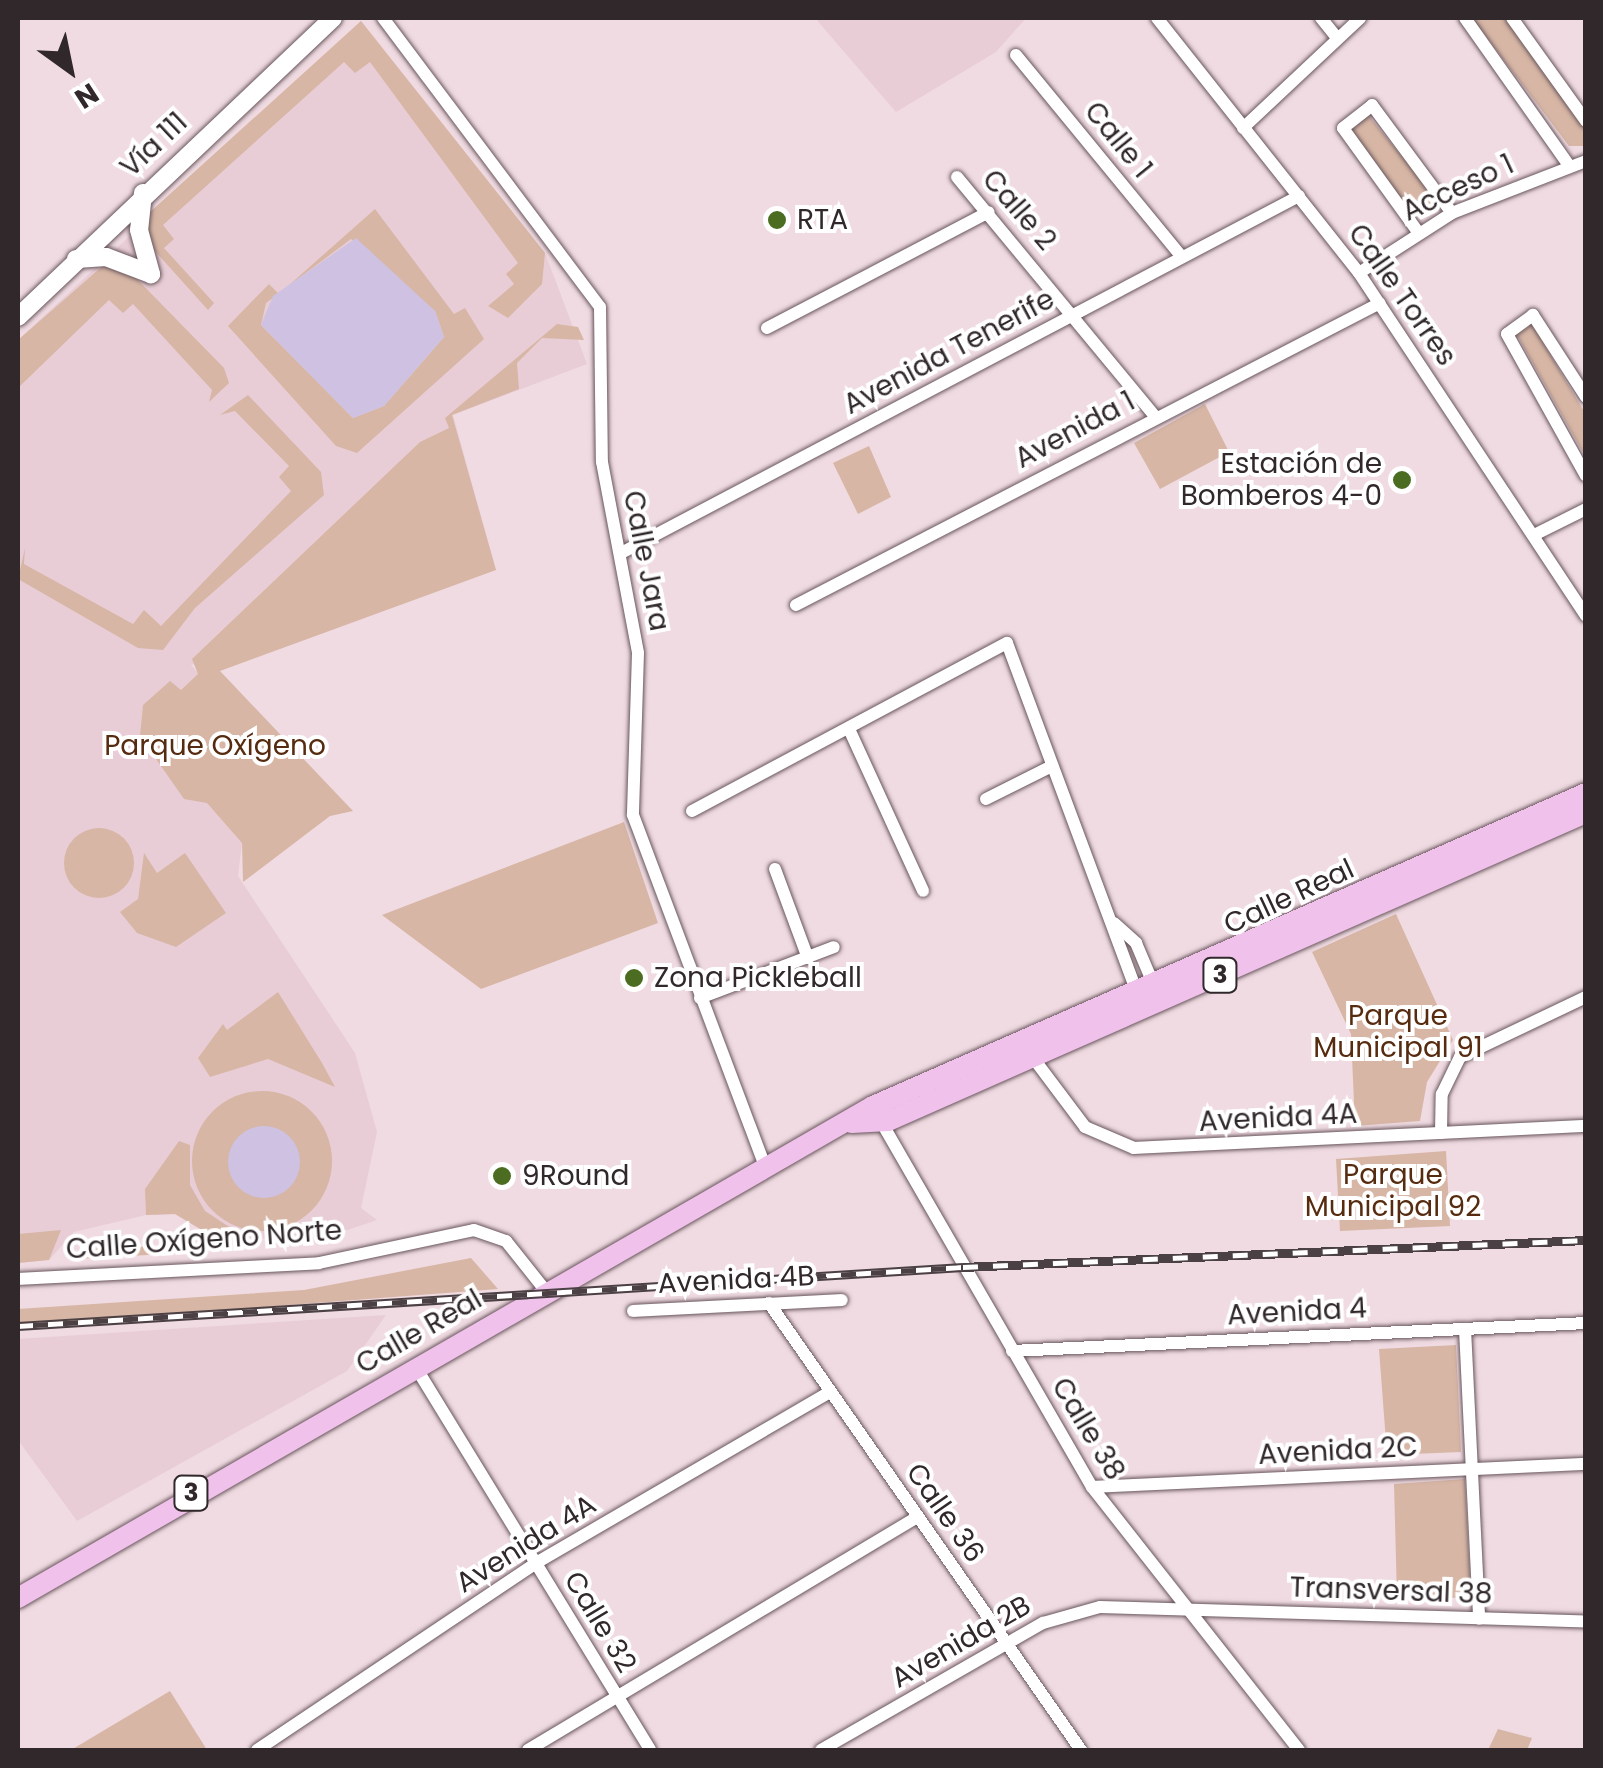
<!DOCTYPE html>
<html>
<head>
<meta charset="utf-8">
<style>
	body { margin:0 }
	#map { position:relative; width:1603px; height:1768px; overflow:hidden; background:#f0dbe2; font-family:Poppins,sans-serif }
	div>[style] { position:absolute }
	.built>* { inset:0; background:#e9cdd6 }
	.green>* { inset:0; background:#d7b6a5 }
	.round { border-radius:50% }
	.water>* { inset:0; background:#cec1e1 }
	.roads { filter:drop-shadow(0 0 2px #68565c) drop-shadow(0 0 2px #68565c) }
	.street>* { height:12px; margin:-6px; padding:0 6px; transform-origin:6px; border-radius:6px; background:#fff }
	.secondary>* { height:18px; margin:-9px; padding:0 9px; transform-origin:9px; border-radius:9px; background:#fff }
	.primary>* { height:20px; margin:-10px; padding:0 10px; transform-origin:10px; border-radius:10px; background:#f0c2eb }
	.rail>* { height:9px; margin-top:-4.5px; transform-origin:0; background:repeating-linear-gradient(90deg,#fff 0 15px,#4b4144 0 30px); box-sizing:border-box; border-block:2px solid #4b4144 }
	.dots>* { width:28px; height:28px; translate:-50% -50%; box-sizing:border-box; border:5px solid #fff; border-radius:50% }
	span { translate:-50% -50%; white-space:nowrap; text-align:center; line-height:1.15; -webkit-text-stroke:8px #fff; paint-order:stroke }
	.shield-label span { padding:2px 8px; background:#fff; border:2px solid; border-radius:8px; -webkit-text-stroke-width:0 }
	.shield-label { font-size:25px; color:#30282a; font-weight:700 }
	.street-label { font-size:28px; color:#30282a }
	.poi-label { font-size:28px; color:#30282a }
	.left { translate:0 -50%; text-align:left }
	.right { translate:-100% -50%; text-align:right }
	.park-label { font-size:28px; color:#572b0f }
	.frame { position:absolute; inset:0; border:20px solid #30282a; pointer-events:none }
	.north { position:absolute; left:20px; top:20px; width:100px; height:100px; -webkit-text-stroke:8px #fff; paint-order:stroke; rotate:147deg; font-size:28px; font-weight:700; line-height:40px; text-align:center; color:#30282a }
	.north::after { content:''; display:block; margin:auto; width:35px; height:45px; background:#30282a; clip-path:polygon(50% 0,100% 100%,50% 72%,0 100%) }
</style>
</head>
<body>
<div id="map">
	<div class="built">
		<i style="clip-path:polygon(815px 18px,1026px 18px,996px 52px,896px 112px)"></i>
		<i style="clip-path:polygon(361px 21px,545px 253px,587px 364px,453px 415px,496px 570px,191px 665px,199px 674px,181px 690px,207px 802px,242px 843px,238px 876px,355px 1053px,377px 1132px,361px 1208px,377px 1220px,315px 1241px,212px 1236px,175px 1214px,146px 1215px,74px 1232px,49px 1260px,18px 1263px,18px 340px)"></i>
		<i style="clip-path:polygon(386px 1315px,347px 1371px,77px 1521px,18px 1440px,18px 1339px)"></i>
	</div>
	<div class="green">
		<i style="clip-path:polygon(1472px 18px,1506px 18px,1543px 60px,1585px 129px,1585px 146px,1569px 146px)"></i>
		<i style="clip-path:polygon(361px 21px,545px 253px,542px 284px,508px 318px,488px 306px,514px 284px,506px 274px,518px 263px,370px 62px,355px 73px,344px 62px,163px 225px,174px 239px,164px 248px,214px 303px,208px 310px,145px 240px,149px 213px)"></i>
		<i style="clip-path:polygon(1368px 115px,1435px 197px,1426px 212px,1412px 214px,1351px 131px)"></i>
		<i style="clip-path:polygon(evenodd,375px 209px,454px 314px,465px 308px,484px 339px,357px 453px,336px 446px,228px 326px,269px 284px,279px 294px,375px 209px,351px 239px,435px 311px,444px 337px,384px 406px,353px 418px,261px 325px,266px 303px,351px 239px)"></i>
		<i style="clip-path:polygon(106px 263px,132px 274px,224px 368px,229px 383px,209px 402px,212px 390px,133px 304px,123px 313px,109px 300px,18px 388px,18px 340px)"></i>
		<i style="clip-path:polygon(557px 324px,578px 327px,584px 340px,542px 338px,517px 363px,519px 389px,452px 415px,496px 570px,220px 671px,353px 811px,330px 816px,243px 882px,242px 843px,207px 803px,184px 799px,140px 736px,143px 705px,170px 681px,181px 690px,198px 674px,192px 659px,420px 442px,449px 428px,445px 418px)"></i>
		<i style="clip-path:polygon(1532px 324px,1585px 413px,1585px 456px,1517px 335px)"></i>
		<i style="clip-path:polygon(248px 395px,321px 472px,324px 495px,195px 608px,163px 650px,138px 648px,18px 579px,25px 548px,24px 564px,133px 624px,144px 610px,161px 626px,291px 491px,279px 477px,289px 466px,235px 411px,220px 415px)"></i>
		<i style="clip-path:polygon(1205px 404px,1229px 452px,1160px 489px,1134px 443px)"></i>
		<i style="clip-path:polygon(869px 446px,891px 497px,858px 514px,833px 463px)"></i>
		<i style="clip-path:polygon(624px 822px,658px 923px,481px 989px,382px 915px)"></i>
		<i class="round" style="left:64px;top:828px;width:70px;height:70px"></i>
		<i style="clip-path:polygon(144px 853px,157px 873px,185px 853px,226px 913px,176px 947px,137px 933px,120px 912px,138px 899px)"></i>
		<i style="clip-path:polygon(1396px 914px,1453px 1040px,1427px 1082px,1420px 1121px,1355px 1126px,1351px 1034px,1312px 952px)"></i>
		<i style="clip-path:polygon(278px 992px,322px 1063px,335px 1087px,268px 1059px,210px 1077px,198px 1058px,223px 1024px,227px 1030px)"></i>
		<i class="round" style="left:192px;top:1091px;width:140px;height:140px"></i>
		<i style="clip-path:polygon(179px 1141px,190px 1145px,190px 1185px,205px 1211px,243px 1236px,212px 1236px,175px 1214px,146px 1215px,145px 1189px)"></i>
		<i style="clip-path:polygon(1446px 1151px,1450px 1226px,1340px 1231px,1336px 1159px)"></i>
		<i style="clip-path:polygon(61px 1230px,49px 1260px,18px 1263px,18px 1234px)"></i>
		<i style="clip-path:polygon(164px 1246px,183px 1253px,75px 1259px,89px 1249px)"></i>
		<i style="clip-path:polygon(471px 1258px,498px 1289px,18px 1326px,18px 1309px,304px 1290px)"></i>
		<i style="clip-path:polygon(1456px 1345px,1461px 1452px,1387px 1455px,1379px 1349px)"></i>
		<i style="clip-path:polygon(1465px 1479px,1471px 1598px,1397px 1597px,1394px 1484px)"></i>
		<i style="clip-path:polygon(170px 1691px,207px 1750px,71px 1750px)"></i>
		<i style="clip-path:polygon(1498px 1729px,1532px 1738px,1527px 1750px,1488px 1750px)"></i>
	</div>
	<div class="water">
		<i style="clip-path:polygon(356px 238px,435px 311px,444px 337px,384px 406px,353px 418px,261px 325px,273px 296px)"></i>
		<i class="round" style="left:228px;top:1126px;width:72px;height:72px"></i>
	</div>
	<div class="roads">
		<div class="street">
			<i style="left:383px;top:18px;width:361px;rotate:53.1deg"></i>
			<i style="left:600px;top:307px;width:155px;rotate:89.3deg"></i>
			<i style="left:602px;top:462px;width:194px;rotate:79.3deg"></i>
			<i style="left:638px;top:653px;width:162px;rotate:91.8deg"></i>
			<i style="left:633px;top:815px;width:372px;rotate:69.4deg"></i>
			<i style="left:1157px;top:18px;width:325px;rotate:51.6deg"></i>
			<i style="left:1359px;top:273px;width:411px;rotate:56.5deg"></i>
			<i style="left:1321px;top:18px;width:26px;rotate:51deg"></i>
			<i style="left:1465px;top:18px;width:182px;rotate:54.8deg"></i>
			<i style="left:1512px;top:18px;width:127px;rotate:54.3deg"></i>
			<i style="left:1016px;top:55px;width:261px;rotate:50.6deg"></i>
			<i style="left:1243px;top:128px;width:161px;rotate:-43.2deg"></i>
			<i style="left:957px;top:177px;width:310px;rotate:50.4deg"></i>
			<i style="left:1418px;top:232px;width:128px;rotate:-125.8deg"></i>
			<i style="left:1343px;top:128px;width:37px;rotate:-38deg"></i>
			<i style="left:1372px;top:105px;width:134px;rotate:53.5deg"></i>
			<i style="left:1359px;top:273px;width:111px;rotate:-32.8deg"></i>
			<i style="left:1452px;top:213px;width:144px;rotate:-21.2deg"></i>
			<i style="left:767px;top:328px;width:250px;rotate:-27.6deg"></i>
			<i style="left:1586px;top:397px;width:98px;rotate:-122.9deg"></i>
			<i style="left:1533px;top:315px;width:32px;rotate:144deg"></i>
			<i style="left:1507px;top:334px;width:162px;rotate:60.9deg"></i>
			<i style="left:1538px;top:533px;width:54px;rotate:-26.6deg"></i>
			<i style="left:623px;top:552px;width:764px;rotate:-27.77deg"></i>
			<i style="left:796px;top:605px;width:657px;rotate:-27.34deg"></i>
			<i style="left:849px;top:729px;width:178px;rotate:65.4deg"></i>
			<i style="left:986px;top:799px;width:74px;rotate:-26.6deg"></i>
			<i style="left:692px;top:811px;width:357px;rotate:-28.1deg"></i>
			<i style="left:1007px;top:643px;width:376px;rotate:69.6deg"></i>
			<i style="left:775px;top:869px;width:95px;rotate:69.7deg"></i>
			<i style="left:1114px;top:923px;width:30px;rotate:42deg"></i>
			<i style="left:1136px;top:943px;width:49px;rotate:67.1deg"></i>
			<i style="left:700px;top:998px;width:143px;rotate:-20.8deg"></i>
			<i style="left:1031px;top:1055px;width:90px;rotate:53.1deg"></i>
			<i style="left:1085px;top:1127px;width:53px;rotate:23.2deg"></i>
			<i style="left:1134px;top:1148px;width:453px;rotate:-2.8deg"></i>
			<i style="left:879px;top:1118px;width:426px;rotate:60deg"></i>
			<i style="left:1092px;top:1487px;width:335px;rotate:51.8deg"></i>
			<i style="left:1441px;top:1133px;width:39px;rotate:-89deg"></i>
			<i style="left:1442px;top:1094px;width:41px;rotate:-64.1deg"></i>
			<i style="left:1460px;top:1057px;width:140px;rotate:-25.5deg"></i>
			<i style="left:18px;top:1279px;width:301px;rotate:-3deg"></i>
			<i style="left:319px;top:1263px;width:158px;rotate:-12deg"></i>
			<i style="left:474px;top:1230px;width:34px;rotate:19deg"></i>
			<i style="left:506px;top:1241px;width:63px;rotate:51.5deg"></i>
			<i style="left:769px;top:1303px;width:545px;rotate:55.09deg"></i>
			<i style="left:633px;top:1311px;width:209px;rotate:-3deg"></i>
			<i style="left:1465px;top:1329px;width:290px;rotate:87.2deg"></i>
			<i style="left:1012px;top:1351px;width:575px;rotate:-2.79deg"></i>
			<i style="left:415px;top:1366px;width:450px;rotate:58.5deg"></i>
			<i style="left:1092px;top:1487px;width:495px;rotate:-2.7deg"></i>
			<i style="left:257px;top:1750px;width:336px;rotate:-33.8deg"></i>
			<i style="left:536px;top:1563px;width:340px;rotate:-30.2deg"></i>
			<i style="left:528px;top:1750px;width:453px;rotate:-30.9deg"></i>
			<i style="left:821px;top:1750px;width:256px;rotate:-29.8deg"></i>
			<i style="left:1043px;top:1623px;width:59px;rotate:-15.7deg"></i>
			<i style="left:1100px;top:1607px;width:486px;rotate:1.7deg"></i>
		</div>
		<div class="secondary">
			<i style="left:143px;top:193px;width:37px;rotate:96deg"></i>
			<i style="left:139px;top:230px;width:46px;rotate:74.7deg"></i>
			<i style="left:76px;top:259px;width:30px;rotate:-4deg"></i>
			<i style="left:106px;top:257px;width:48px;rotate:20.7deg"></i>
			<i style="left:18px;top:317px;width:434px;rotate:-43.5deg"></i>
		</div>
		<div class="primary">
			<i style="left:852px;top:1123px;width:36px;rotate:-3deg"></i>
			<i style="left:888px;top:1121px;width:763px;rotate:-23.81deg"></i>
			<i style="left:18px;top:1598px;width:986px;rotate:-29.92deg"></i>
			<i style="left:873px;top:1106px;width:779px;rotate:-23.7deg"></i>
		</div>
	</div>
	<div class="rail">
		<i style="left:18px;top:1326px;width:947px;rotate:-3.57deg"></i>
		<i style="left:963px;top:1267px;width:624px;rotate:-2.48deg"></i>
	</div>
	<div class="dots">
		<i style="left:777px;top:220px;background:#4c6c22"></i>
		<i style="left:1402px;top:480px;background:#4c6c22"></i>
		<i style="left:634px;top:978px;background:#4c6c22"></i>
		<i style="left:502px;top:1176px;background:#4c6c22"></i>
	</div>
	<div class="shield-label">
		<span style="left:1220px;top:975px">3</span>
		<span style="left:191px;top:1493px">3</span>
	</div>
	<div class="street-label">
		<span style="left:1118px;top:140px;rotate:51deg">Calle 1</span>
		<span style="left:154px;top:145px;rotate:-43deg">Vía 111</span>
		<span style="left:1458px;top:188px;rotate:-25deg">Acceso 1</span>
		<span style="left:1019px;top:210px;rotate:49deg">Calle 2</span>
		<span style="left:1402px;top:295px;rotate:55deg">Calle Torres</span>
		<span style="left:949px;top:352px;rotate:-28deg">Avenida Tenerife</span>
		<span style="left:1075px;top:430px;rotate:-28deg">Avenida 1</span>
		<span style="left:646px;top:561px;rotate:79deg">Calle Jara</span>
		<span style="left:1289px;top:897px;rotate:-25deg">Calle Real</span>
		<span style="left:1278px;top:1118px;rotate:-3deg">Avenida 4A</span>
		<span style="left:204px;top:1240px;rotate:-4deg">Calle Oxígeno Norte</span>
		<span style="left:736px;top:1280px;rotate:-3deg">Avenida 4B</span>
		<span style="left:1297px;top:1312px;rotate:-3deg">Avenida 4</span>
		<span style="left:419px;top:1332px;rotate:-30deg">Calle Real</span>
		<span style="left:1088px;top:1429px;rotate:59deg">Calle 38</span>
		<span style="left:1338px;top:1451px;rotate:-3deg">Avenida 2C</span>
		<span style="left:945px;top:1513px;rotate:55deg">Calle 36</span>
		<span style="left:526px;top:1544px;rotate:-32deg">Avenida 4A</span>
		<span style="left:1391px;top:1591px;rotate:2deg">Transversal 38</span>
		<span style="left:600px;top:1622px;rotate:59deg">Calle 32</span>
		<span style="left:961px;top:1642px;rotate:-30deg">Avenida 2B</span>
	</div>
	<div class="poi-label">
		<span class="left" style="left:797px;top:220px">RTA</span>
		<span class="right" style="left:1382px;top:480px">Estación de<br>Bomberos 4-0</span>
		<span class="left" style="left:654px;top:978px">Zona Pickleball</span>
		<span class="left" style="left:522px;top:1176px">9Round</span>
	</div>
	<div class="park-label">
		<span style="left:215px;top:746px">Parque Oxígeno</span>
		<span style="left:1398px;top:1032px">Parque<br>Municipal 91</span>
		<span style="left:1393px;top:1191px">Parque<br>Municipal 92</span>
	</div>
	<div class="frame"></div>
	<div class="north">N</div>
</div>
</body>
</html>
